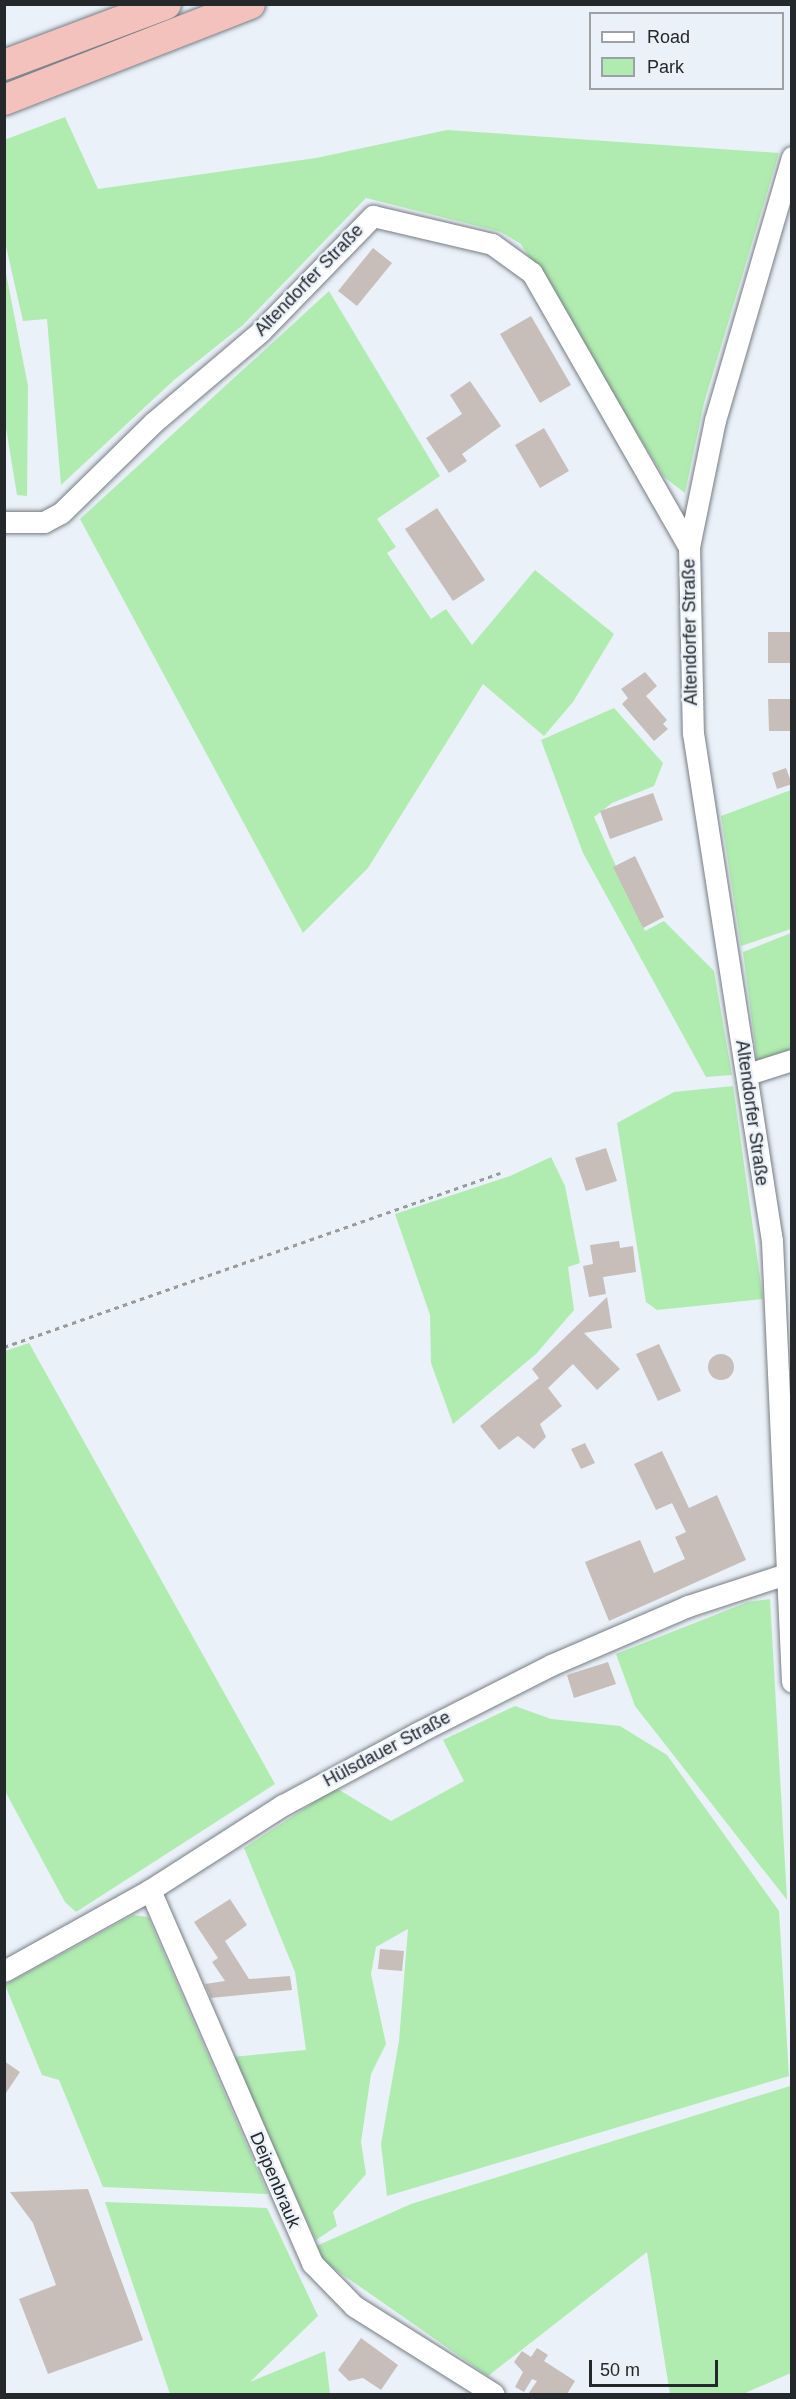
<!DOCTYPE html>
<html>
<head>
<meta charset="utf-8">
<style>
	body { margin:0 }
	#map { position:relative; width:796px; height:2399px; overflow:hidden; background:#eaf1f8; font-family:Helvetica,sans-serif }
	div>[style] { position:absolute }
	.green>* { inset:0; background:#b0ecb0 }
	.building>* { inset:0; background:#c7beba }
	.round { border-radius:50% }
	.path>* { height:3px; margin-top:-1.5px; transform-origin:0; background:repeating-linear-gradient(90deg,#959b9f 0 4.5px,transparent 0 9px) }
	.roads { filter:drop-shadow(0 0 2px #777d83) drop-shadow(0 0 2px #777d83) }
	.minor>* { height:21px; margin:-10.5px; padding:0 10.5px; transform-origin:10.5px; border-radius:10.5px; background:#fff }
	.highway>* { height:30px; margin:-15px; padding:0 15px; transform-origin:15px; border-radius:15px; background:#f4c2bc }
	span { translate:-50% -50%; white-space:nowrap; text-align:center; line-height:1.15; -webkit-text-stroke:4.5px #eaf1f8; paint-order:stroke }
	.street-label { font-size:18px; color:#25282a }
	.frame { position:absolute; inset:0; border:6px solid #25282a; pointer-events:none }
	.legend { position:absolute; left:589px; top:12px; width:195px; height:78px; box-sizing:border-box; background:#eaf1f8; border:2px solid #9ba1a6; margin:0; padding:8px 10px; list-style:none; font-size:18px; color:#25282a }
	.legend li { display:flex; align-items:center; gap:12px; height:30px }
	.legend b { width:30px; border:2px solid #9ba1a6 }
	.scale { position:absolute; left:589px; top:2360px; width:129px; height:27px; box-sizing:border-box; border:3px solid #25282a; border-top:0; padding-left:8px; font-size:18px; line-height:21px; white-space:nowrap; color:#25282a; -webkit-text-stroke:4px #eaf1f8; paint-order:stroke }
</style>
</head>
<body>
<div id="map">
	<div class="green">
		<i style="clip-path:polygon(65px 117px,98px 189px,316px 158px,447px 130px,779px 153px,704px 403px,685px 493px,664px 477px,521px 244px,501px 232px,366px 198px,243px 325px,174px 380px,61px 485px,47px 319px,23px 321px,5px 242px,4px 140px)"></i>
		<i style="clip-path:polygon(5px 268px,28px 386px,27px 496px,17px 495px,5px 422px)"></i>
		<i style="clip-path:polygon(329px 291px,440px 476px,377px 519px,396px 547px,387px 553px,431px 619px,446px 609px,472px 645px,535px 570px,614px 634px,573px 702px,544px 736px,483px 684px,368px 868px,303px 933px,80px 519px)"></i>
		<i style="clip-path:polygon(614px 708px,663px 763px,654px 786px,612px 803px,594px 817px,645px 931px,664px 921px,714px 971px,732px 1075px,706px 1077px,583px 853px,541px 740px)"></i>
		<i style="clip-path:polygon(791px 790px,791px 929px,741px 946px,721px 816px)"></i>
		<i style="clip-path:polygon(791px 933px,791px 1050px,757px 1060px,743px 952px)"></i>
		<i style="clip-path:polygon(733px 1086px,763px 1299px,657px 1310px,646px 1302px,617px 1123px,674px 1092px)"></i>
		<i style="clip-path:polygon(551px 1157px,565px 1186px,580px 1263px,568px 1267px,574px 1310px,536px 1354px,453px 1424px,431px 1363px,430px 1315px,395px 1214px,510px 1176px)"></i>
		<i style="clip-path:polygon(29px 1343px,275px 1784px,76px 1912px,65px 1902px,5px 1791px,5px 1351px)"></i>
		<i style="clip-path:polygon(770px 1599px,787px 1900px,635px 1706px,616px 1654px,748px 1602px)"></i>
		<i style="clip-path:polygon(515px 1706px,551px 1719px,620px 1726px,667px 1755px,779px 1911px,789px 2076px,387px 2196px,381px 2144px,399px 2041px,408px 1929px,376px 1947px,371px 1974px,386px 2044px,371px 2074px,361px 2142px,366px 2174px,333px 2212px,337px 2226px,316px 2240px,231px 2057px,306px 2050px,295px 1972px,244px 1848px,336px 1788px,391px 1821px,464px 1781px,443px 1740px)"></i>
		<i style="clip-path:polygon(133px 1915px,148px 1917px,268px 2194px,103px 2187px,59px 2080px,42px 2075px,5px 1985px)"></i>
		<i style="clip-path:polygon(790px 2086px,791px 2373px,743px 2394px,670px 2394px,647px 2252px,488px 2376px,326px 2263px,314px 2247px,411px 2204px)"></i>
		<i style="clip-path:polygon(105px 2202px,267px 2208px,318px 2316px,250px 2382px,325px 2351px,330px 2394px,170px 2394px)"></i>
	</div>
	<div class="building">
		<i style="clip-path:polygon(373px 248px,392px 263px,357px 306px,338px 291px)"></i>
		<i style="clip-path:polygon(531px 316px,571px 385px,540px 403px,500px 334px)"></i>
		<i style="clip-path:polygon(470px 381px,501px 426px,462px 454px,467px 461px,449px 473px,426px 438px,462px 414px,450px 395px)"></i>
		<i style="clip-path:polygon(544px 428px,569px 471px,540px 488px,515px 445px)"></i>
		<i style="clip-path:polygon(437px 508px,485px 580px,453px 601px,405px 529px)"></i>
		<i style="clip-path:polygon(768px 632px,792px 632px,792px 663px,768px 663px)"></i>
		<i style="clip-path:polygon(645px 672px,657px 686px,646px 696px,667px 720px,663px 724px,668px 729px,654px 741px,622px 704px,628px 698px,621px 689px)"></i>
		<i style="clip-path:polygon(768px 699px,792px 699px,792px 731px,769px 731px)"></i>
		<i style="clip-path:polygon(786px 768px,792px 784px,777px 789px,772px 773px)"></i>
		<i style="clip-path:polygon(653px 793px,663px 820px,610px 839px,600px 811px)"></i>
		<i style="clip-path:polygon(635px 856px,664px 917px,643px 928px,613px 867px)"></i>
		<i style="clip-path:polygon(606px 1148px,617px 1181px,586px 1191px,575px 1158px)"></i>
		<i style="clip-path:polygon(619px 1241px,620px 1248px,633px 1246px,636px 1272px,603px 1277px,606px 1294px,589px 1297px,583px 1266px,593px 1264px,590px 1245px)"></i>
		<i style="clip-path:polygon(607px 1297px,612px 1328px,584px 1333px,620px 1369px,597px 1390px,573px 1364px,548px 1388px,562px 1406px,540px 1424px,546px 1437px,534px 1449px,518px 1436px,499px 1450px,480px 1426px,539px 1378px,532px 1369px)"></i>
		<i style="clip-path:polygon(659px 1344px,681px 1391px,658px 1401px,636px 1354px)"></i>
		<i class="round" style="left:708px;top:1354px;width:26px;height:26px"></i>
		<i style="clip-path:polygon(585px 1443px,595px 1463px,581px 1469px,571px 1449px)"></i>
		<i style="clip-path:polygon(662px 1451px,689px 1508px,717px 1495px,746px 1560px,609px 1621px,585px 1562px,640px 1540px,654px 1573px,685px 1559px,675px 1537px,686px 1532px,672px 1503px,656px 1510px,634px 1464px)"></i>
		<i style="clip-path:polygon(608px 1662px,616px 1684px,574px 1698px,567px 1675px)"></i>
		<i style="clip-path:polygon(230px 1899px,247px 1925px,225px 1941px,249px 1979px,290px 1976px,292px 1990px,211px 1998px,205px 1984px,225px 1981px,212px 1962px,218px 1958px,194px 1922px)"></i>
		<i style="clip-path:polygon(380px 1949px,404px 1951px,402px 1971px,378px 1969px)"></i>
		<i style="clip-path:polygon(4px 2061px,20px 2072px,4px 2096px)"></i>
		<i style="clip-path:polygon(88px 2189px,143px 2340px,48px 2374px,19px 2299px,56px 2285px,33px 2223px,10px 2192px)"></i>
		<i style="clip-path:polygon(361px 2338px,398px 2365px,381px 2390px,363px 2378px,349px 2381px,338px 2370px)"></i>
		<i style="clip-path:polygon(537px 2348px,548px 2355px,544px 2361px,575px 2381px,567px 2394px,528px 2394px,537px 2381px,532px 2379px,524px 2392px,515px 2387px,523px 2372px,514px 2362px,522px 2351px,531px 2357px)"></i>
	</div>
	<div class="path">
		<i style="left:4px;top:1347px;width:526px;rotate:-19.33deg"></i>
	</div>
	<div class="roads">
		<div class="minor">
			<i style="left:792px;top:157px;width:274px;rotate:106.3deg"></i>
			<i style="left:715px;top:420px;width:130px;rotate:101.6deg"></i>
			<i style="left:689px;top:547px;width:186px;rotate:88.8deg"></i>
			<i style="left:693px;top:733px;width:514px;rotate:81.16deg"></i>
			<i style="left:772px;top:1241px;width:441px;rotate:87.4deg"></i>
			<i style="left:4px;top:522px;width:40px"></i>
			<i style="left:44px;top:522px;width:19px;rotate:-28deg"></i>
			<i style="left:61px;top:513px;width:130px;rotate:-44.4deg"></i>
			<i style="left:154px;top:422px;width:139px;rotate:-40.3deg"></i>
			<i style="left:260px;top:332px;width:162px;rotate:-45.8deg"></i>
			<i style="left:373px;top:216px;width:122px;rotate:13.2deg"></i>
			<i style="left:492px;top:244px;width:49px;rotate:35.9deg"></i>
			<i style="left:532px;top:273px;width:316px;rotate:60.2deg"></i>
			<i style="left:748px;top:1074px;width:46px;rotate:-17.7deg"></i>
			<i style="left:150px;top:1890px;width:407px;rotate:66.5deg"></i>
			<i style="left:312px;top:2263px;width:60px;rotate:45.7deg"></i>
			<i style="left:354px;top:2306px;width:165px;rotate:32.2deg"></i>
			<i style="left:4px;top:1971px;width:167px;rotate:-29deg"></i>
			<i style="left:150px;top:1890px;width:158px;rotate:-32.6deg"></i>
			<i style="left:283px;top:1805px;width:152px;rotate:-28.2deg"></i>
			<i style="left:417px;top:1733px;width:150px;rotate:-26.9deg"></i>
			<i style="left:551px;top:1665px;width:149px;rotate:-23.3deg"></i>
			<i style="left:688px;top:1606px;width:109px;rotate:-18.1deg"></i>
		</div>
		<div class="highway">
			<i style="left:4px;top:65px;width:173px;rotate:-20.6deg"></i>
			<i style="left:4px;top:100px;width:264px;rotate:-21.3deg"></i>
		</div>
	</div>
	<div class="street-label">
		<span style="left:309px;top:280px;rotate:-46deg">Altendorfer Straße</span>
		<span style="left:690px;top:632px;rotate:-91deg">Altendorfer Straße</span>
		<span style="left:752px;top:1113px;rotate:82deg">Altendorfer Straße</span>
		<span style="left:387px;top:1749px;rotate:-28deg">Hülsdauer Straße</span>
		<span style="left:275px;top:2180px;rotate:67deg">Deipenbrauk</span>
	</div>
	<div class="frame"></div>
	<ul class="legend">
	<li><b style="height:8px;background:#fff"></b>Road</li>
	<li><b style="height:16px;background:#b0ecb0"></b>Park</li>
	</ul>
	<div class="scale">50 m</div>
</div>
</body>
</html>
